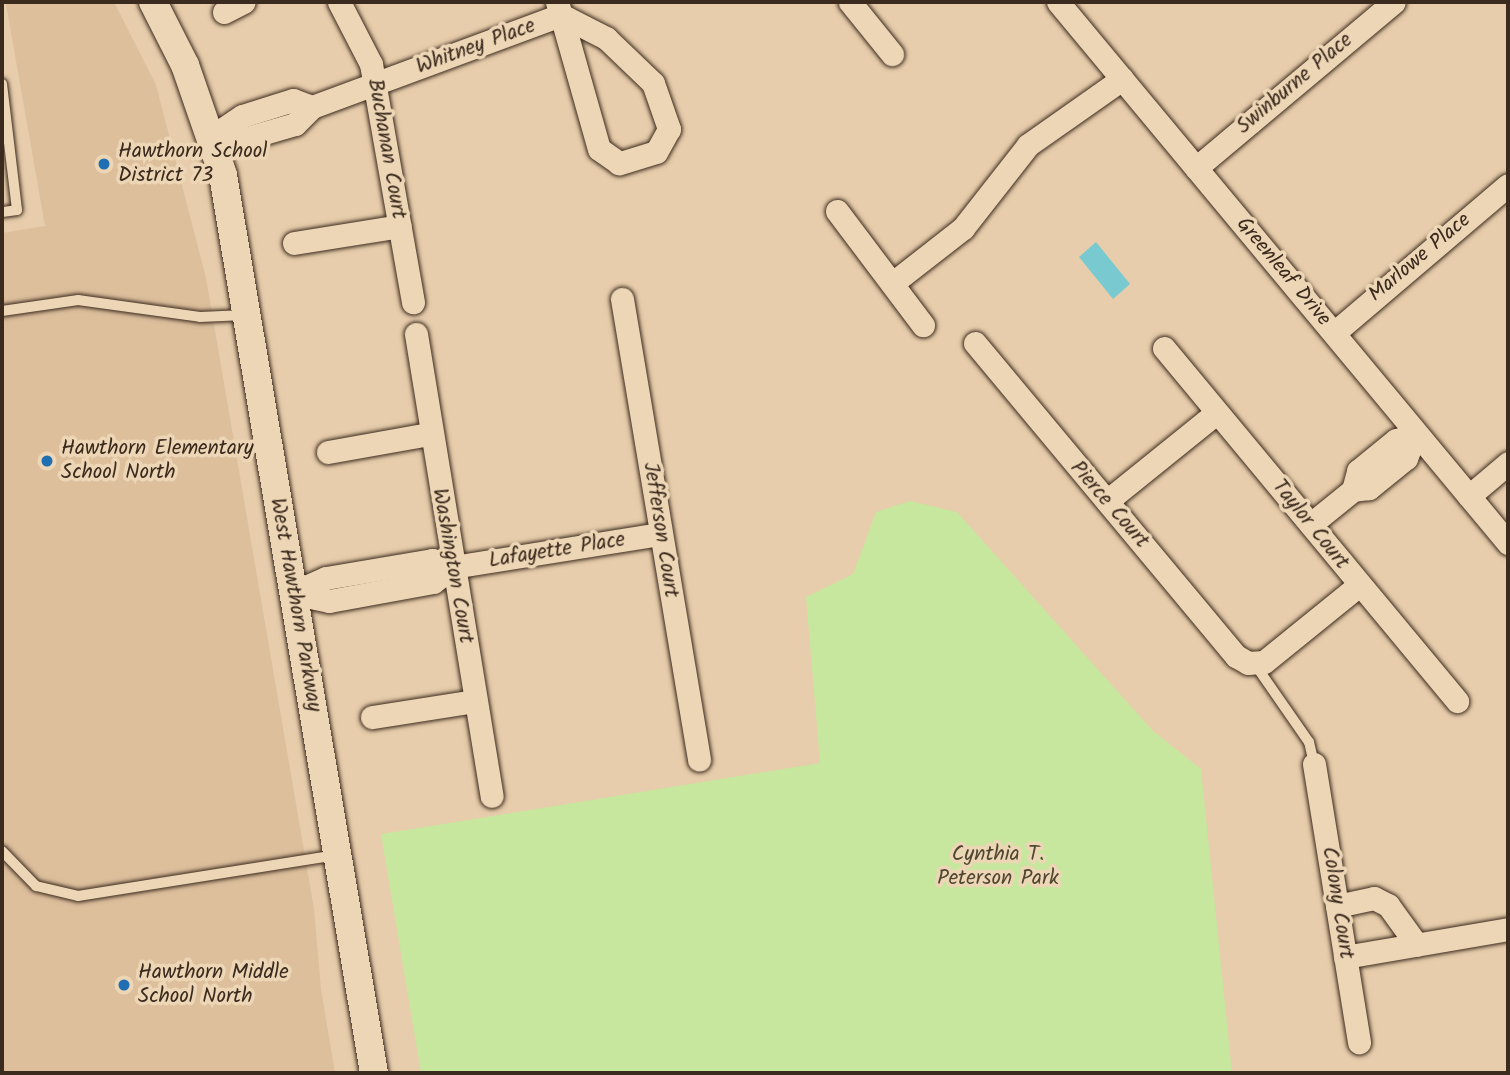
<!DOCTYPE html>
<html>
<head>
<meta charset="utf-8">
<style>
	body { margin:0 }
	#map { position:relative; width:1510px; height:1075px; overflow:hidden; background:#e7cdab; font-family:Kalam,sans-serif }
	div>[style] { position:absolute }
	.built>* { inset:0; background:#ddbf9c }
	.green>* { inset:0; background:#c7e69e }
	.water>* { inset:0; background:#78cad0 }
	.roads { filter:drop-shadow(0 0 2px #3b2a1e) drop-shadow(0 0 2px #3b2a1e) }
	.service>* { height:10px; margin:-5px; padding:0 5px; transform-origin:5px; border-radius:5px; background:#ecd6b5 }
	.minor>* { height:23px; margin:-11.5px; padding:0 11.5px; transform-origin:11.5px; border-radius:11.5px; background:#ecd6b5 }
	.tertiary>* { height:28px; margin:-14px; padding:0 14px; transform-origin:14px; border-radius:14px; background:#ecd6b5 }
	.dots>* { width:19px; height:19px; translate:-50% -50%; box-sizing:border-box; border:4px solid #ecd6b5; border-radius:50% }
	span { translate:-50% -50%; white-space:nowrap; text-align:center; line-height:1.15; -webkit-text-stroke:7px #ecd6b5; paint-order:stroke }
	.street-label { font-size:21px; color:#3b2a1e }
	.poi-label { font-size:21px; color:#3b2a1e }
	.left { translate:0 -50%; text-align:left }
	.park-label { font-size:21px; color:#504631 }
	.frame { position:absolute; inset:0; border:4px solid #3b2a1e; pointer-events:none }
</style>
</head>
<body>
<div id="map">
	<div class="built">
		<i style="clip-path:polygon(11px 2px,114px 2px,156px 85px,206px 278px,314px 909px,321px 989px,335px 1073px,2px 1073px,2px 233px,45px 226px,6px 4px)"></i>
	</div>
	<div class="green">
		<i style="clip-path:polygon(910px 501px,957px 512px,1153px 731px,1201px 769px,1232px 1073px,421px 1073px,381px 834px,820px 763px,806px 597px,853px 574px,876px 512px)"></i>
	</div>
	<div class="water">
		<i style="clip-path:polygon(1096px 242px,1130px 284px,1113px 299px,1079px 257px)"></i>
	</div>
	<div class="roads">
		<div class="service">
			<i style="left:2px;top:84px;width:127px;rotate:83.2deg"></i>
			<i style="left:17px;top:210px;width:15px;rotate:172deg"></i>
			<i style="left:2px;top:311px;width:77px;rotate:-8.2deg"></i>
			<i style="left:78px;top:300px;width:123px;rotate:7.9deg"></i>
			<i style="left:200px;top:317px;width:45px;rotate:-2.5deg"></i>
			<i style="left:1254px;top:663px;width:96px;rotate:55.2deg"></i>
			<i style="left:1309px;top:742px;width:23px;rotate:77deg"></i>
			<i style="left:2px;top:851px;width:49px;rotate:45.8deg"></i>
			<i style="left:36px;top:886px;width:43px;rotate:13.4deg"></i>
			<i style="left:78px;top:896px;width:262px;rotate:-9deg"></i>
		</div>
		<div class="minor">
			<i style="left:339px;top:2px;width:70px;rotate:62.7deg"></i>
			<i style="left:371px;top:64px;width:242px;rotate:80deg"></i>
			<i style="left:850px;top:2px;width:67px;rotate:51.1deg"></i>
			<i style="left:1058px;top:2px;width:704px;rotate:50.25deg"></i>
			<i style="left:224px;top:12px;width:22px;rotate:-27deg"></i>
			<i style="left:561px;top:15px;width:51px;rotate:27.1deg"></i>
			<i style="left:606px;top:38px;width:65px;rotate:43.8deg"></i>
			<i style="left:653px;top:83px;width:49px;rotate:70.8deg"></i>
			<i style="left:669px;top:129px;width:26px;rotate:119deg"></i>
			<i style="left:656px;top:152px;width:39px;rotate:163deg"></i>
			<i style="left:619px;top:163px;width:24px;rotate:-145deg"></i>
			<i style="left:599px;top:149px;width:139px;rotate:-105.8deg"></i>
			<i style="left:312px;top:107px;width:20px;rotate:-160deg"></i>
			<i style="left:293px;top:100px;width:53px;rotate:162.6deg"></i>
			<i style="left:242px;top:116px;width:37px;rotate:146deg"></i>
			<i style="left:211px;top:137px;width:36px;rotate:2deg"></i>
			<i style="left:247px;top:138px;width:50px;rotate:-16.3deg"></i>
			<i style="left:295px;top:124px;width:24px;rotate:-45deg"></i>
			<i style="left:312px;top:107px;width:265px;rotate:-20.3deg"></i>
			<i style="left:561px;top:15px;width:14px;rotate:-107deg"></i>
			<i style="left:1196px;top:168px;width:258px;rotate:-40deg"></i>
			<i style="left:837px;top:211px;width:143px;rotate:53deg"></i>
			<i style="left:294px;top:243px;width:107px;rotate:-9.1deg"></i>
			<i style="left:894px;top:282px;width:88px;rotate:-38deg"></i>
			<i style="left:963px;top:228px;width:105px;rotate:-51.9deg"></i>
			<i style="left:1028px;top:145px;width:115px;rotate:-35.1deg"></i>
			<i style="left:622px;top:299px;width:467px;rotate:80.5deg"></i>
			<i style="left:1334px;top:333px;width:228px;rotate:-40.4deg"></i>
			<i style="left:416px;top:334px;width:468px;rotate:80.7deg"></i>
			<i style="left:975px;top:343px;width:408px;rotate:50.2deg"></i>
			<i style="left:1236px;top:656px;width:14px;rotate:30deg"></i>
			<i style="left:1248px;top:663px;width:16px;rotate:-4deg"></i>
			<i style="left:1264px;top:662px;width:122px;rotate:-39deg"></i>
			<i style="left:1164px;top:348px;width:459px;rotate:50.3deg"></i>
			<i style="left:1415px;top:435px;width:25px;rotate:111deg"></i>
			<i style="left:1406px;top:458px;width:48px;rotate:141deg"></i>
			<i style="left:1369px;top:488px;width:16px;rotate:173deg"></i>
			<i style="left:1353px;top:490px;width:20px;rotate:-75deg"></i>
			<i style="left:1358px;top:471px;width:49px;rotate:-39.2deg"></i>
			<i style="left:1396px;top:440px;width:20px;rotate:-15deg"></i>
			<i style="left:328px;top:452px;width:103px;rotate:-10.1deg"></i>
			<i style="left:1469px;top:496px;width:51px;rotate:-40.2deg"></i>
			<i style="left:1107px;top:501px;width:139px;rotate:-38.9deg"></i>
			<i style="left:1311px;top:524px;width:54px;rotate:-39deg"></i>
			<i style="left:292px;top:593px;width:38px;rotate:12deg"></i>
			<i style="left:329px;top:601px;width:106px;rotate:-10.4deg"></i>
			<i style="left:433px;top:582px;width:25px;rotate:-37deg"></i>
			<i style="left:453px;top:567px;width:210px;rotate:-9.1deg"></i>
			<i style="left:292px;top:593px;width:37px;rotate:-24deg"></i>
			<i style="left:326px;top:578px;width:108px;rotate:-9.6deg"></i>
			<i style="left:432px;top:560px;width:22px;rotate:18deg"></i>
			<i style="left:372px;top:717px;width:103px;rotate:-8.9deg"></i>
			<i style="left:1314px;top:764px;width:282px;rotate:80.8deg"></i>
			<i style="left:1337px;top:906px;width:38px;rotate:-12deg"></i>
			<i style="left:1374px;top:898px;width:16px;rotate:27deg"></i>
			<i style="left:1388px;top:905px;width:49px;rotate:54.1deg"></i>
			<i style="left:1345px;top:957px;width:165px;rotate:-9.7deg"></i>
		</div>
		<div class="tertiary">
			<i style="left:153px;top:2px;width:71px;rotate:63.1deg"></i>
			<i style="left:185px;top:65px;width:116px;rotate:70.9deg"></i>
			<i style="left:223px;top:175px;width:911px;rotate:80.45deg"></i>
		</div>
	</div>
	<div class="dots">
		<i style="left:104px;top:164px;background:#1f6fb2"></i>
		<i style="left:47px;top:461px;background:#1f6fb2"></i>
		<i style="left:124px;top:985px;background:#1f6fb2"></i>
	</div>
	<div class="street-label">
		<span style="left:476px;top:47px;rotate:-20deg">Whitney Place</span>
		<span style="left:1295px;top:84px;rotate:-40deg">Swinburne Place</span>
		<span style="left:386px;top:149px;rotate:80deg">Buchanan Court</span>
		<span style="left:1420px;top:258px;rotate:-40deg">Marlowe Place</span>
		<span style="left:1283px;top:272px;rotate:50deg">Greenleaf Drive</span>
		<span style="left:1109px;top:505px;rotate:49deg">Pierce Court</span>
		<span style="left:1310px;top:525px;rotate:51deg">Taylor Court</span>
		<span style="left:660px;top:530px;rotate:81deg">Jefferson Court</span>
		<span style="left:557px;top:551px;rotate:-9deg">Lafayette Place</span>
		<span style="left:452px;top:566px;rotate:80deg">Washington Court</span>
		<span style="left:295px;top:605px;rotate:80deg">West Hawthorn Parkway</span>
		<span style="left:1337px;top:903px;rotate:81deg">Colony Court</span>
	</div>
	<div class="poi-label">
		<span class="left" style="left:118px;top:164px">Hawthorn School<br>District 73</span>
		<span class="left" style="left:61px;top:461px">Hawthorn Elementary<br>School North</span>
		<span class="left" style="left:138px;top:985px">Hawthorn Middle<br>School North</span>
	</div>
	<div class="park-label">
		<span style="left:998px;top:867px">Cynthia T.<br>Peterson Park</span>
	</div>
	<div class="frame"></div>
</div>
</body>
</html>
